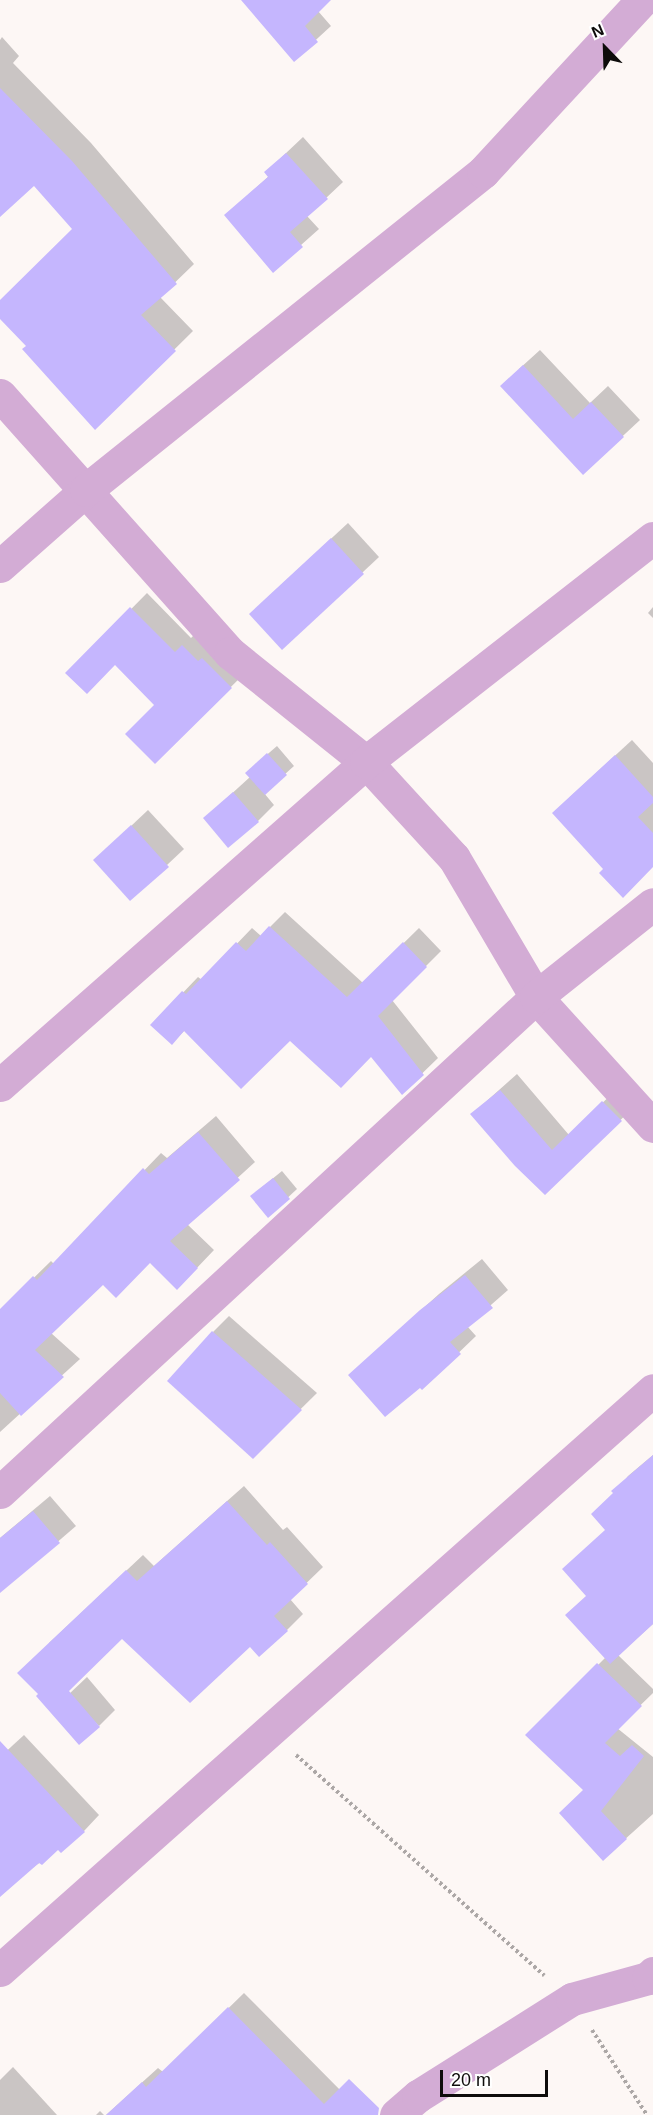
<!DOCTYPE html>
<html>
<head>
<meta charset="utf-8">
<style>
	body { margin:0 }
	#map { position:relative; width:653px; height:2115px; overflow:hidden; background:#fdf7f5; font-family:Arial,sans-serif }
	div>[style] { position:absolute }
	.shadow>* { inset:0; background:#0003 }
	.building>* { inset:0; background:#c5b6fe }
	.path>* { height:4px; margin-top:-2px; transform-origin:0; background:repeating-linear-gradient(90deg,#aca7a6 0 3px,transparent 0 6px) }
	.street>* { height:33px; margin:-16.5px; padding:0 16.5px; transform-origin:16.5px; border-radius:16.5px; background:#d3acd5 }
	span { translate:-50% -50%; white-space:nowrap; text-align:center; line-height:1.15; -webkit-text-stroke:6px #fff; paint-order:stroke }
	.north { position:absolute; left:575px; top:18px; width:60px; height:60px; -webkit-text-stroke:4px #fff; paint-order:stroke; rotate:337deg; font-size:16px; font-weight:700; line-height:24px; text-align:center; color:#0e0c0b }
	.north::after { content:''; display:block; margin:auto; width:21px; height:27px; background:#0e0c0b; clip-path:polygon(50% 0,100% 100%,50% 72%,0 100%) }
	.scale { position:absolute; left:440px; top:2070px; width:108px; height:27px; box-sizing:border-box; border:3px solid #0e0c0b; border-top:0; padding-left:8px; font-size:18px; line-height:21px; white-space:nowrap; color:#0e0c0b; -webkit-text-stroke:4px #fff; paint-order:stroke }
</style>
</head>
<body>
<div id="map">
	<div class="shadow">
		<i style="clip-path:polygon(257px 0,329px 0,318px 11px,331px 26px,294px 60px)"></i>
		<i style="clip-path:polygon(2px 37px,19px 56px,13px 63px,91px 143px,194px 264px,160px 297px,193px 331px,95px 428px,28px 345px,0 317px,0 302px,74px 229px,34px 183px,0 215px,0 40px)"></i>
		<i style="clip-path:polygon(303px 137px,343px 182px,307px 216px,319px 229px,273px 270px,226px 215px,269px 176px,266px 172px)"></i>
		<i style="clip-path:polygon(540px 350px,590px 403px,608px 386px,640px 420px,583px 473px,519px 369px)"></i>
		<i style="clip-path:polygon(348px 523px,379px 557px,282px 648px,267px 598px)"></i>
		<i style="clip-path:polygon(147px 593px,191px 638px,199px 630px,246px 672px,155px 762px,156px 705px,115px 663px,68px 673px)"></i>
		<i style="clip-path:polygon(653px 607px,653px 618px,648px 613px)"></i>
		<i style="clip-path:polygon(632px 740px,653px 763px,653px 865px,605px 869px,570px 797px)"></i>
		<i style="clip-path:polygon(277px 746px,294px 766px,264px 793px,274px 805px,258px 821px,205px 818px,250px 777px,255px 765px)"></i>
		<i style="clip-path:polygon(148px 810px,184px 849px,167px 865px,95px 860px)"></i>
		<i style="clip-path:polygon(285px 912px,363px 983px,419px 928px,441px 951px,392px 1000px,438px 1058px,402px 1093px,371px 1055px,290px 1039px,185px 1030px,172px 1043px,152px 1025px,198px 977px,202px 980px,252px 928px,261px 936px)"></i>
		<i style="clip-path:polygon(517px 1074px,569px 1135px,620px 1086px,637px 1104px,545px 1193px,472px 1114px)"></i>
		<i style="clip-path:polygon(216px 1116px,255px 1162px,187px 1224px,214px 1250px,194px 1271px,150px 1262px,103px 1283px,51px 1333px,80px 1359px,0 1432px,0 1311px,51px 1261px,54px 1264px,161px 1153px,167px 1158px)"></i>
		<i style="clip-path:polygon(282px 1171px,297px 1189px,268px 1216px,261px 1188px)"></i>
		<i style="clip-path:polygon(482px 1259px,508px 1290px,467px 1326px,476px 1336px,422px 1388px,367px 1359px,439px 1294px)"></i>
		<i style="clip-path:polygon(229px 1316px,317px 1393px,252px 1457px,213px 1332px)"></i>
		<i style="clip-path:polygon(653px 1455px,653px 1624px,618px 1655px,653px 1689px,653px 1693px,617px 1728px,653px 1757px,653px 1814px,603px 1859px,585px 1790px,528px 1735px,606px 1657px,588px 1595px,615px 1493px,628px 1476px)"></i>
		<i style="clip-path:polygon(244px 1486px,283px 1530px,287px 1527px,323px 1567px,290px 1599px,303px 1614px,287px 1630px,250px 1645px,122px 1637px,49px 1643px,143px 1555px,154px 1566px)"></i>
		<i style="clip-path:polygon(50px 1496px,76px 1526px,11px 1582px,0 1569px,0 1538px)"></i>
		<i style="clip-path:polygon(87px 1677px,115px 1710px,99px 1726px,68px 1695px)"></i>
		<i style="clip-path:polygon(24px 1735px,99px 1815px,84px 1831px,0 1891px,0 1757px)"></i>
		<i style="clip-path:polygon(244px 1993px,347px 2097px,329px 2115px,106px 2115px,158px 2068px,163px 2072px)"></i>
		<i style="clip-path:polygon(13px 2067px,57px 2115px,0 2115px,0 2080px)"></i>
		<i style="clip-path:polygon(100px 2111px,104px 2115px,96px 2115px)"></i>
	</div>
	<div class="building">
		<i style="clip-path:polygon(241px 0,331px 0,305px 26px,318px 42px,294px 62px)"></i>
		<i style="clip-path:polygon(0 88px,72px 161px,177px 284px,141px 315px,176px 351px,95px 430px,22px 349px,26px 346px,0 319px,0 300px,72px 229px,34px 186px,0 217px)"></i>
		<i style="clip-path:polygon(286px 153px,328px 199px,290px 232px,303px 247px,273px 273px,224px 215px,268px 177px,264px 172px)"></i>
		<i style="clip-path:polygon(523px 365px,573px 419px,591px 402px,624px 437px,583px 475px,500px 386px)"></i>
		<i style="clip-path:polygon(331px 538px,364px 574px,282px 650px,249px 614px)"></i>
		<i style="clip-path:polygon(130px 607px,175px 652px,182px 645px,198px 661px,202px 658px,232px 688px,155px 764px,125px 734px,154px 705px,115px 665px,87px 694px,65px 673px)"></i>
		<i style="clip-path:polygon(267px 753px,287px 775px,265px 795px,245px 773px)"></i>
		<i style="clip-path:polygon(615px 755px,653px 797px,653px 803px,638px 817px,653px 833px,653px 867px,623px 898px,599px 873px,603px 869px,552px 813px)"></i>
		<i style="clip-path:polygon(233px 792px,259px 822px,228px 848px,203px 818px)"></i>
		<i style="clip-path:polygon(131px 825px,169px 867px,130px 901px,93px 860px)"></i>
		<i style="clip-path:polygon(269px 926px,347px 997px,403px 942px,427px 967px,378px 1016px,424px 1075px,402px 1095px,371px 1057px,341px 1088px,290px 1041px,241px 1089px,184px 1031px,172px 1045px,150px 1025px,182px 991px,186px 994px,236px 942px,246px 951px)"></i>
		<i style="clip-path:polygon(500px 1090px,552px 1150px,602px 1101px,622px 1121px,545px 1195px,515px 1166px,470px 1114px)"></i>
		<i style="clip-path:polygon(198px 1132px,240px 1180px,170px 1241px,198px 1268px,177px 1290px,150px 1263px,116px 1298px,103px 1285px,35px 1350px,64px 1377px,21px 1416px,0 1393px,0 1309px,33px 1276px,37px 1280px,143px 1168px,149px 1174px)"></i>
		<i style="clip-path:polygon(273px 1178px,290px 1199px,268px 1218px,250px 1196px)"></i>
		<i style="clip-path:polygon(465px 1275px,493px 1308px,450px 1342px,461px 1354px,422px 1390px,420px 1388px,385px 1417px,348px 1375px,420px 1310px)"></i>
		<i style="clip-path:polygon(212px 1331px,302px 1410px,253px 1459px,167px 1381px)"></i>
		<i style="clip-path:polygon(653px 1455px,653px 1624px,610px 1664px,565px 1615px,586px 1596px,562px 1569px,605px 1530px,591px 1514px,613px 1493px,611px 1491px)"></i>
		<i style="clip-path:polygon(227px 1501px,267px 1545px,270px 1542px,308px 1584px,274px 1616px,288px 1631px,259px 1657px,250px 1647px,190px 1703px,122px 1639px,69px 1691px,100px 1727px,79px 1745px,36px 1696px,38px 1694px,17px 1673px,126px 1570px,137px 1581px)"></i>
		<i style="clip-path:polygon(33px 1511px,60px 1543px,0 1593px,0 1538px)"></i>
		<i style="clip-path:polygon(597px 1663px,642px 1706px,605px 1743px,620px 1756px,632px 1745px,644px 1756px,601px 1811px,627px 1839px,603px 1861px,559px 1813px,583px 1790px,525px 1735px)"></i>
		<i style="clip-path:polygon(0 1741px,85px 1832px,61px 1853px,58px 1850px,42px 1865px,39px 1863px,0 1897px)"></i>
		<i style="clip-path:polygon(228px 2007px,324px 2104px,349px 2079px,379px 2108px,378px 2115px,106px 2115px,142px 2082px,146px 2087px)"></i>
	</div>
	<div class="path">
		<i style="left:296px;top:1755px;width:332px;rotate:41.6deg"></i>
		<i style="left:592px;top:2030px;width:101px;rotate:57.1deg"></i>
	</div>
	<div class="street">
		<i style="left:0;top:395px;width:346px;rotate:48.3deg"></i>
		<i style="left:230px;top:653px;width:174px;rotate:38.7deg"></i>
		<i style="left:366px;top:762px;width:130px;rotate:47.5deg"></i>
		<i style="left:454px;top:858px;width:161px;rotate:59.5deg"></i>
		<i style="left:536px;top:997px;width:174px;rotate:47.8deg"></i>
		<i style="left:0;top:566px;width:115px;rotate:-41.5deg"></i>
		<i style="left:86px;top:490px;width:509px;rotate:-38.69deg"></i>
		<i style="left:483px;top:172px;width:234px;rotate:-47.2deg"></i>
		<i style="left:0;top:1085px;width:488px;rotate:-41.4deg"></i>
		<i style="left:366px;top:762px;width:364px;rotate:-38deg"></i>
		<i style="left:0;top:1492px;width:730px;rotate:-42.72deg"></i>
		<i style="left:536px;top:997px;width:149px;rotate:-38.5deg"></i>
		<i style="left:0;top:1970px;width:873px;rotate:-41.61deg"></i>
		<i style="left:396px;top:2115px;width:29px;rotate:-41deg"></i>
		<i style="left:418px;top:2096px;width:182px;rotate:-32.2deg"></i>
		<i style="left:572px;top:1999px;width:79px;rotate:-15.4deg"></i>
		<i style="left:648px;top:1978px;width:7px;rotate:-45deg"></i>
	</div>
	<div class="north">N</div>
	<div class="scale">20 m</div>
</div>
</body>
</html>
